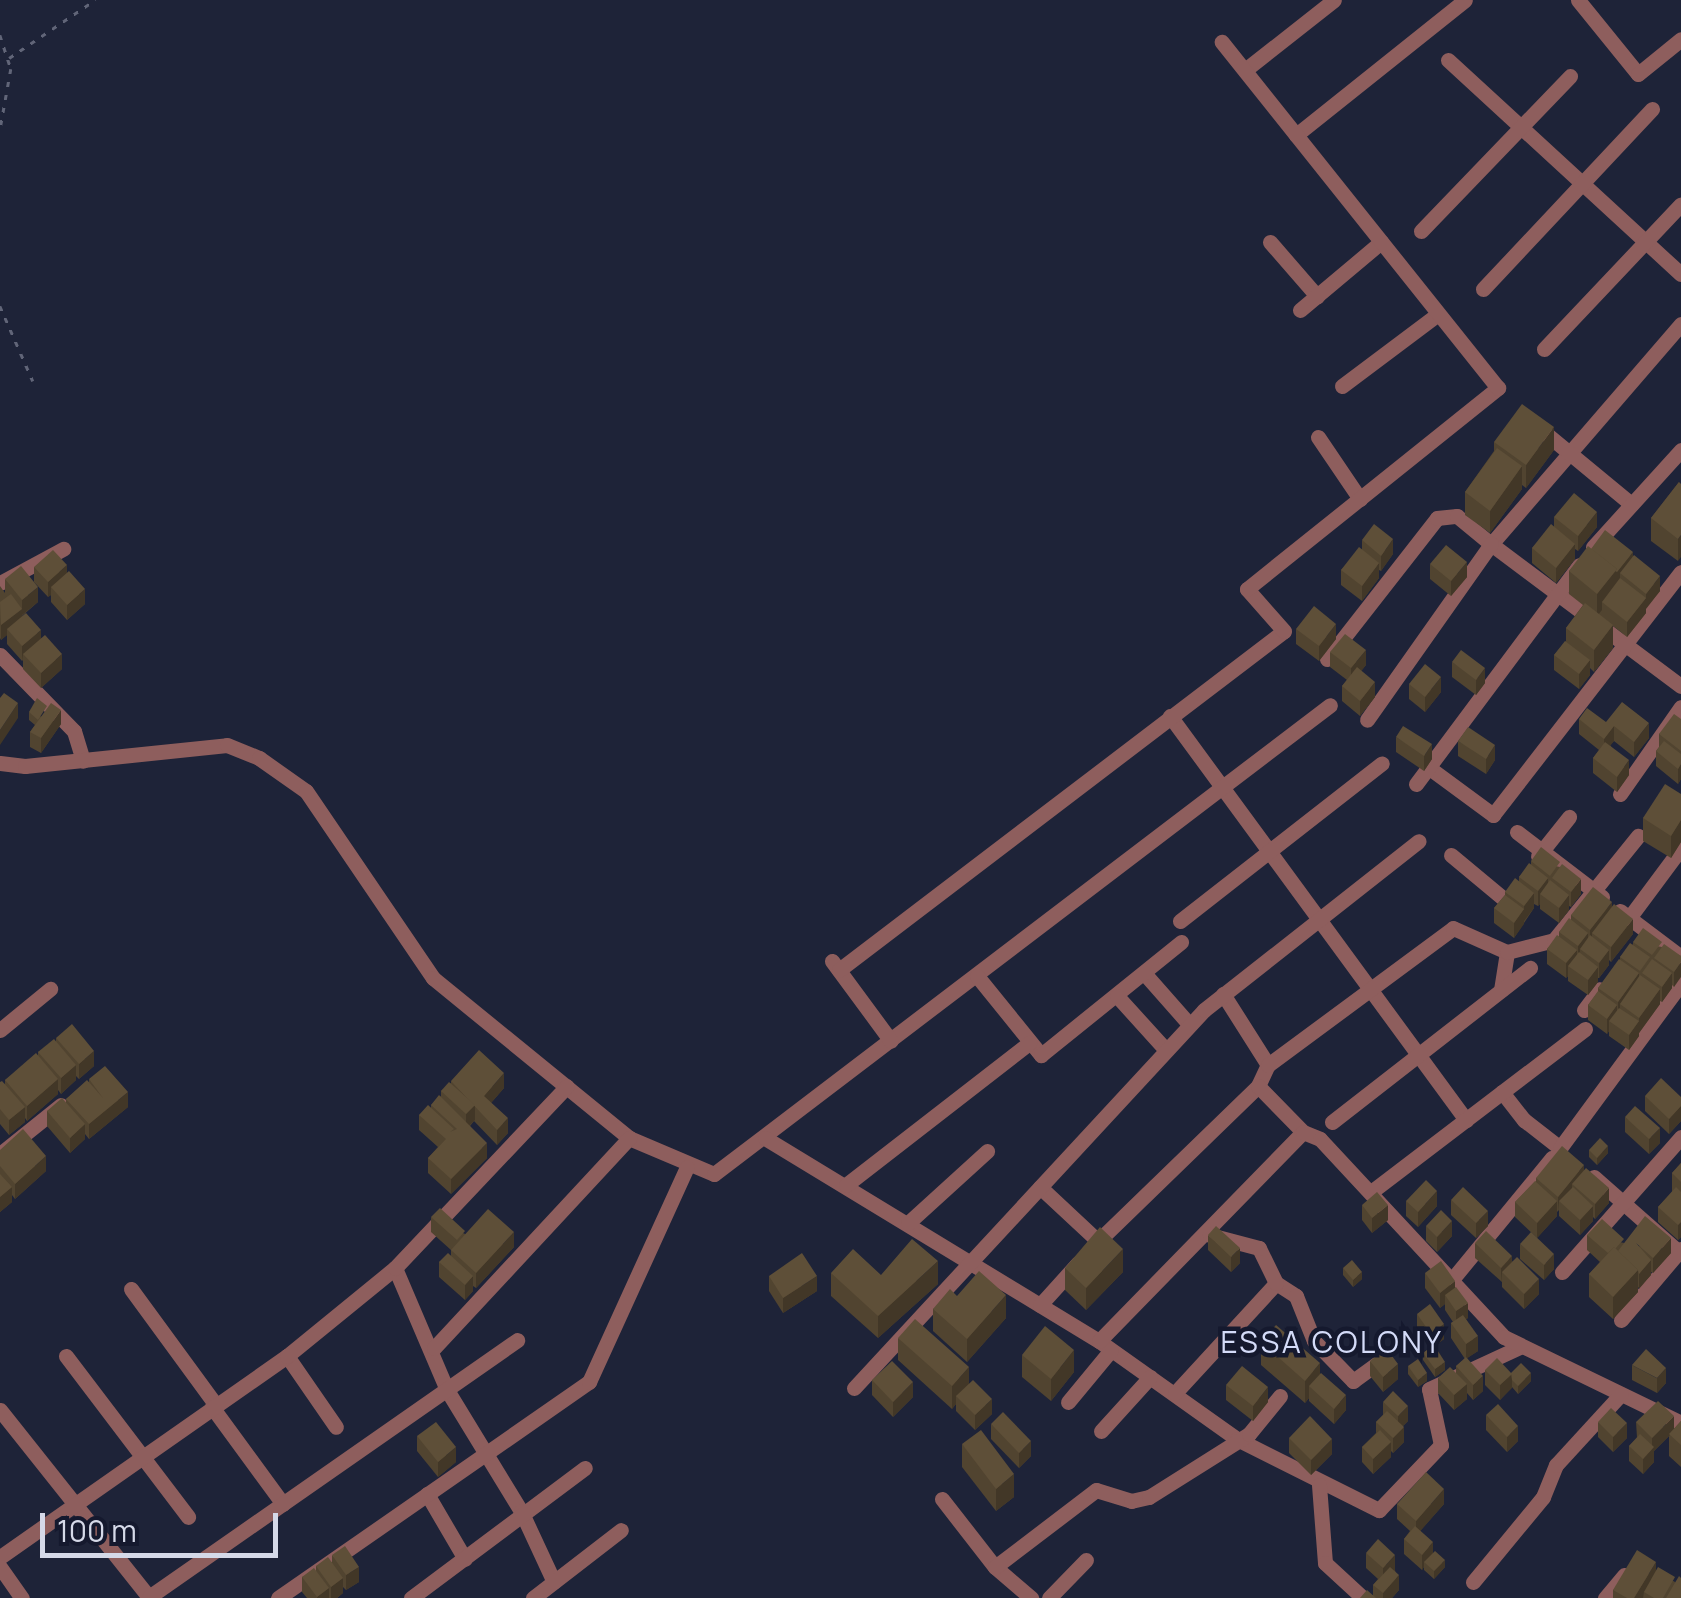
<!DOCTYPE html>
<html>
<head>
<meta charset="utf-8">
<style>
	body { margin:0 }
	#map { position:relative; width:1681px; height:1598px; overflow:hidden; background:#1e2338; font-family:Manrope,sans-serif }
	div>[style] { position:absolute }
	.path>* { height:2.5px; margin-top:-1.25px; transform-origin:0; background:repeating-linear-gradient(90deg,#616578 0 5px,transparent 0 13px) }
	.minor>* { height:15px; margin:-7.5px; padding:0 7.5px; transform-origin:7.5px; border-radius:7.5px; background:#8e5e5d }
	.wall>* { inset:0; background:#514430 }
	.shaded-wall>* { inset:0; background:#423727 }
	.building>* { inset:0; background:#5e4f38 }
	span { translate:-50% -50%; white-space:nowrap; text-align:center; line-height:1.15; -webkit-text-stroke:9px #15192e; paint-order:stroke }
	.neighbourhood-label { font-size:30px; color:#d4dbf8; letter-spacing:2.5px }
	.scale { position:absolute; left:40px; top:1513px; width:238px; height:45px; box-sizing:border-box; border:5px solid #d5d9e8; border-top:0; padding-left:12px; font-size:30px; line-height:35px; white-space:nowrap; color:#d5d9e8; -webkit-text-stroke:8px #15192e; paint-order:stroke }
</style>
</head>
<body>
<div id="map">
	<div class="path">
		<i style="left:0;top:35px;width:36px;rotate:72deg"></i>
		<i style="left:11px;top:69px;width:63px;rotate:100.1deg"></i>
		<i style="left:9px;top:58px;width:104px;rotate:-34deg"></i>
		<i style="left:0;top:306px;width:82px;rotate:66.3deg"></i>
	</div>
	<div class="minor">
		<i style="left:1578px;top:0;width:95px;rotate:51deg"></i>
		<i style="left:1638px;top:74px;width:55px;rotate:-39.1deg"></i>
		<i style="left:1448px;top:60px;width:316px;rotate:42.6deg"></i>
		<i style="left:1245px;top:70px;width:113px;rotate:-38.2deg"></i>
		<i style="left:1296px;top:135px;width:216px;rotate:-38.6deg"></i>
		<i style="left:1421px;top:231px;width:215px;rotate:-46.1deg"></i>
		<i style="left:1270px;top:242px;width:72px;rotate:49deg"></i>
		<i style="left:1483px;top:289px;width:247px;rotate:-46.8deg"></i>
		<i style="left:1300px;top:310px;width:106px;rotate:-40deg"></i>
		<i style="left:1681px;top:324px;width:291px;rotate:130.8deg"></i>
		<i style="left:1491px;top:544px;width:237px;rotate:36.8deg"></i>
		<i style="left:1544px;top:349px;width:199px;rotate:-46.6deg"></i>
		<i style="left:1342px;top:386px;width:120px;rotate:-36.9deg"></i>
		<i style="left:1538px;top:427px;width:121px;rotate:39.6deg"></i>
		<i style="left:1318px;top:437px;width:75px;rotate:55.9deg"></i>
		<i style="left:1593px;top:547px;width:131px;rotate:-47.8deg"></i>
		<i style="left:0;top:583px;width:72px;rotate:-28.4deg"></i>
		<i style="left:0;top:655px;width:106px;rotate:45.8deg"></i>
		<i style="left:74px;top:731px;width:31px;rotate:73deg"></i>
		<i style="left:1327px;top:659px;width:179px;rotate:-52deg"></i>
		<i style="left:1437px;top:518px;width:20px;rotate:-6deg"></i>
		<i style="left:1457px;top:516px;width:44px;rotate:39.5deg"></i>
		<i style="left:1491px;top:544px;width:215px;rotate:125.2deg"></i>
		<i style="left:1170px;top:716px;width:501px;rotate:53.77deg"></i>
		<i style="left:0;top:763px;width:25px;rotate:7deg"></i>
		<i style="left:25px;top:766px;width:203px;rotate:-5.9deg"></i>
		<i style="left:227px;top:745px;width:35px;rotate:22deg"></i>
		<i style="left:259px;top:758px;width:57px;rotate:35.1deg"></i>
		<i style="left:306px;top:791px;width:226px;rotate:55.8deg"></i>
		<i style="left:433px;top:978px;width:253px;rotate:39.2deg"></i>
		<i style="left:629px;top:1138px;width:92px;rotate:23deg"></i>
		<i style="left:714px;top:1174px;width:774px;rotate:-37.28deg"></i>
		<i style="left:1428px;top:767px;width:81px;rotate:36.4deg"></i>
		<i style="left:1493px;top:815px;width:307px;rotate:-52.3deg"></i>
		<i style="left:1416px;top:784px;width:273px;rotate:-53.3deg"></i>
		<i style="left:1620px;top:794px;width:106px;rotate:-55deg"></i>
		<i style="left:1517px;top:832px;width:107px;rotate:37.4deg"></i>
		<i style="left:1451px;top:855px;width:70px;rotate:39.8deg"></i>
		<i style="left:1538px;top:856px;width:50px;rotate:-51.5deg"></i>
		<i style="left:1620px;top:911px;width:76px;rotate:37deg"></i>
		<i style="left:1629px;top:918px;width:87px;rotate:-53.4deg"></i>
		<i style="left:1180px;top:921px;width:256px;rotate:-38deg"></i>
		<i style="left:832px;top:961px;width:99px;rotate:53.6deg"></i>
		<i style="left:839px;top:970px;width:559px;rotate:-37.3deg"></i>
		<i style="left:1284px;top:631px;width:56px;rotate:-131.4deg"></i>
		<i style="left:1247px;top:589px;width:322px;rotate:-38.7deg"></i>
		<i style="left:1498px;top:388px;width:443px;rotate:-128.6deg"></i>
		<i style="left:1144px;top:973px;width:68px;rotate:48.6deg"></i>
		<i style="left:977px;top:976px;width:102px;rotate:51deg"></i>
		<i style="left:1041px;top:1055px;width:180px;rotate:-38.9deg"></i>
		<i style="left:1501px;top:990px;width:38px;rotate:-81deg"></i>
		<i style="left:1223px;top:994px;width:84px;rotate:57.6deg"></i>
		<i style="left:1117px;top:996px;width:72px;rotate:47.8deg"></i>
		<i style="left:1584px;top:1010px;width:26px;rotate:-53deg"></i>
		<i style="left:0;top:1030px;width:65px;rotate:-39.4deg"></i>
		<i style="left:1258px;top:1086px;width:23px;rotate:-65deg"></i>
		<i style="left:1268px;top:1065px;width:230px;rotate:-36.5deg"></i>
		<i style="left:1453px;top:928px;width:59px;rotate:24deg"></i>
		<i style="left:1507px;top:952px;width:49px;rotate:-14.3deg"></i>
		<i style="left:1554px;top:940px;width:134px;rotate:-51.1deg"></i>
		<i style="left:1502px;top:1092px;width:36px;rotate:52deg"></i>
		<i style="left:1524px;top:1120px;width:46px;rotate:37.9deg"></i>
		<i style="left:1560px;top:1148px;width:205px;rotate:-53.7deg"></i>
		<i style="left:1332px;top:1122px;width:251px;rotate:-37.9deg"></i>
		<i style="left:765px;top:1138px;width:391px;rotate:31.3deg"></i>
		<i style="left:1099px;top:1341px;width:169px;rotate:35.4deg"></i>
		<i style="left:1237px;top:1439px;width:159px;rotate:26.6deg"></i>
		<i style="left:1379px;top:1510px;width:90px;rotate:-46.4deg"></i>
		<i style="left:1441px;top:1445px;width:57px;rotate:-102.1deg"></i>
		<i style="left:1429px;top:1389px;width:100px;rotate:-24.8deg"></i>
		<i style="left:0;top:1154px;width:78px;rotate:-38.8deg"></i>
		<i style="left:1594px;top:1177px;width:116px;rotate:41.5deg"></i>
		<i style="left:846px;top:1185px;width:232px;rotate:-37.8deg"></i>
		<i style="left:1040px;top:1187px;width:79px;rotate:43deg"></i>
		<i style="left:1371px;top:1192px;width:269px;rotate:-37.3deg"></i>
		<i style="left:908px;top:1223px;width:107px;rotate:-42.3deg"></i>
		<i style="left:1093px;top:1246px;width:230px;rotate:-44.1deg"></i>
		<i style="left:1258px;top:1086px;width:64px;rotate:45.6deg"></i>
		<i style="left:395px;top:1268px;width:133px;rotate:66.9deg"></i>
		<i style="left:447px;top:1390px;width:142px;rotate:58.6deg"></i>
		<i style="left:521px;top:1511px;width:78px;rotate:65.1deg"></i>
		<i style="left:1562px;top:1272px;width:180px;rotate:-48.6deg"></i>
		<i style="left:1450px;top:1282px;width:161px;rotate:-50.6deg"></i>
		<i style="left:1276px;top:1283px;width:24px;rotate:33deg"></i>
		<i style="left:1296px;top:1296px;width:48px;rotate:68.2deg"></i>
		<i style="left:1314px;top:1341px;width:56px;rotate:45.7deg"></i>
		<i style="left:1353px;top:1381px;width:31px;rotate:-36deg"></i>
		<i style="left:131px;top:1289px;width:144px;rotate:53.8deg"></i>
		<i style="left:1040px;top:1305px;width:57px;rotate:-47.9deg"></i>
		<i style="left:1621px;top:1320px;width:93px;rotate:-49.8deg"></i>
		<i style="left:1099px;top:1341px;width:292px;rotate:-45.7deg"></i>
		<i style="left:1303px;top:1132px;width:18px;rotate:22deg"></i>
		<i style="left:1320px;top:1139px;width:270px;rotate:47.1deg"></i>
		<i style="left:1504px;top:1337px;width:197px;rotate:25.9deg"></i>
		<i style="left:434px;top:1348px;width:287px;rotate:-47.1deg"></i>
		<i style="left:66px;top:1356px;width:202px;rotate:52.8deg"></i>
		<i style="left:287px;top:1356px;width:86px;rotate:55.4deg"></i>
		<i style="left:854px;top:1388px;width:515px;rotate:-47.2deg"></i>
		<i style="left:1204px;top:1010px;width:273px;rotate:-38.2deg"></i>
		<i style="left:1175px;top:1393px;width:149px;rotate:-47.4deg"></i>
		<i style="left:1276px;top:1283px;width:39px;rotate:-116deg"></i>
		<i style="left:1259px;top:1248px;width:51px;rotate:-165.1deg"></i>
		<i style="left:1068px;top:1402px;width:67px;rotate:-50.4deg"></i>
		<i style="left:212px;top:1407px;width:120px;rotate:53.8deg"></i>
		<i style="left:0;top:1410px;width:239px;rotate:51.5deg"></i>
		<i style="left:149px;top:1597px;width:449px;rotate:-34.9deg"></i>
		<i style="left:1101px;top:1431px;width:73px;rotate:-47.8deg"></i>
		<i style="left:1319px;top:1485px;width:78px;rotate:85.6deg"></i>
		<i style="left:1325px;top:1563px;width:52px;rotate:42.6deg"></i>
		<i style="left:427px;top:1494px;width:75px;rotate:59.7deg"></i>
		<i style="left:942px;top:1499px;width:86px;rotate:52.1deg"></i>
		<i style="left:995px;top:1567px;width:48px;rotate:40.7deg"></i>
		<i style="left:0;top:1557px;width:350px;rotate:-35deg"></i>
		<i style="left:287px;top:1356px;width:139px;rotate:-39.2deg"></i>
		<i style="left:395px;top:1268px;width:250px;rotate:-46.6deg"></i>
		<i style="left:0;top:1567px;width:38px;rotate:55deg"></i>
		<i style="left:995px;top:1567px;width:127px;rotate:-37.3deg"></i>
		<i style="left:1096px;top:1490px;width:37px;rotate:17deg"></i>
		<i style="left:1131px;top:1501px;width:18px;rotate:-13deg"></i>
		<i style="left:1149px;top:1497px;width:118px;rotate:-32.2deg"></i>
		<i style="left:1249px;top:1434px;width:49px;rotate:-50.8deg"></i>
		<i style="left:1473px;top:1582px;width:110px;rotate:-50.5deg"></i>
		<i style="left:1543px;top:1497px;width:35px;rotate:-68deg"></i>
		<i style="left:1556px;top:1465px;width:96px;rotate:-47.5deg"></i>
		<i style="left:278px;top:1598px;width:379px;rotate:-34.8deg"></i>
		<i style="left:589px;top:1382px;width:236px;rotate:-65.5deg"></i>
		<i style="left:411px;top:1598px;width:217px;rotate:-36.8deg"></i>
		<i style="left:533px;top:1598px;width:111px;rotate:-37.7deg"></i>
		<i style="left:1049px;top:1598px;width:53px;rotate:-45.8deg"></i>
		<i style="left:1605px;top:1598px;width:30px;rotate:-50deg"></i>
	</div>
	<div class="wall">
		<i style="clip-path:polygon(1494px 442px,1554px 450px,1526px 488px,1522px 485px,1522px 489px,1490px 533px,1465px 515px,1465px 492px,1494px 451px)"></i>
		<i style="clip-path:polygon(1679px 482px,1678px 561px,1651px 541px,1651px 518px)"></i>
		<i style="clip-path:polygon(1554px 517px,1597px 527px,1578px 551px,1575px 549px,1575px 559px,1556px 583px,1532px 563px,1532px 548px,1554px 527px)"></i>
		<i style="clip-path:polygon(1362px 540px,1393px 554px,1381px 571px,1379px 570px,1379px 578px,1362px 601px,1341px 585px,1341px 570px,1362px 549px)"></i>
		<i style="clip-path:polygon(1591px 549px,1633px 556px,1660px 591px,1646px 608px,1646px 613px,1627px 637px,1613px 626px,1613px 648px,1594px 672px,1590px 668px,1590px 675px,1579px 689px,1554px 670px,1554px 655px,1566px 641px,1566px 628px,1583px 605px,1569px 594px,1569px 571px)"></i>
		<i style="clip-path:polygon(1430px 564px,1467px 577px,1451px 596px,1430px 579px)"></i>
		<i style="clip-path:polygon(34px 567px,67px 573px,85px 604px,67px 620px,51px 602px,51px 595px,48px 597px,34px 582px)"></i>
		<i style="clip-path:polygon(5px 579px,38px 602px,22px 616px,41px 638px,62px 669px,41px 688px,23px 669px,23px 660px,22px 661px,7px 644px,7px 635px,1px 640px,0 638px,0 586px,5px 593px)"></i>
		<i style="clip-path:polygon(1296px 629px,1336px 639px,1319px 661px,1296px 644px)"></i>
		<i style="clip-path:polygon(1330px 652px,1366px 665px,1361px 671px,1375px 697px,1360px 716px,1342px 701px,1342px 686px,1347px 680px,1330px 667px)"></i>
		<i style="clip-path:polygon(1452px 662px,1485px 683px,1476px 695px,1452px 677px)"></i>
		<i style="clip-path:polygon(1409px 684px,1441px 692px,1425px 712px,1409px 699px)"></i>
		<i style="clip-path:polygon(29px 712px,61px 724px,41px 753px,30px 747px,30px 732px,35px 725px,29px 720px)"></i>
		<i style="clip-path:polygon(1579px 719px,1606px 722px,1649px 738px,1634px 757px,1614px 741px,1610px 745px,1629px 775px,1617px 792px,1593px 773px,1593px 758px,1599px 750px,1579px 734px)"></i>
		<i style="clip-path:polygon(1681px 719px,1681px 779px,1678px 784px,1656px 766px,1656px 751px,1659px 747px,1659px 734px)"></i>
		<i style="clip-path:polygon(1396px 737px,1432px 759px,1424px 771px,1396px 752px)"></i>
		<i style="clip-path:polygon(1458px 741px,1495px 760px,1486px 774px,1458px 756px)"></i>
		<i style="clip-path:polygon(1681px 794px,1681px 842px,1671px 858px,1643px 841px,1643px 818px)"></i>
		<i style="clip-path:polygon(1531px 861px,1560px 867px,1581px 894px,1571px 907px,1569px 906px,1569px 910px,1559px 923px,1540px 909px,1540px 904px,1538px 906px,1534px 904px,1534px 908px,1514px 938px,1494px 923px,1494px 908px,1505px 895px,1505px 892px,1519px 881px,1519px 877px,1531px 864px)"></i>
		<i style="clip-path:polygon(1612px 907px,1633px 934px,1611px 962px,1609px 960px,1609px 965px,1599px 978px,1598px 978px,1598px 982px,1588px 995px,1568px 981px,1568px 976px,1566px 978px,1547px 964px,1547px 949px,1559px 936px,1559px 932px,1571px 920px,1571px 915px)"></i>
		<i style="clip-path:polygon(1633px 942px,1662px 947px,1681px 956px,1674px 987px,1672px 985px,1672px 988px,1662px 1002px,1660px 1001px,1660px 1004px,1639px 1033px,1639px 1036px,1629px 1050px,1609px 1036px,1609px 1031px,1607px 1034px,1588px 1020px,1588px 1005px,1598px 992px,1598px 988px,1620px 960px,1620px 957px,1633px 944px)"></i>
		<i style="clip-path:polygon(56px 1038px,94px 1066px,79px 1079px,76px 1076px,76px 1080px,61px 1094px,58px 1090px,58px 1094px,27px 1121px,25px 1118px,25px 1122px,9px 1135px,0 1124px,0 1082px,5px 1084px,5px 1080px,38px 1056px,38px 1052px,56px 1042px)"></i>
		<i style="clip-path:polygon(89px 1079px,128px 1107px,89px 1139px,85px 1134px,85px 1139px,70px 1153px,47px 1126px,47px 1111px,66px 1103px,66px 1099px,89px 1082px)"></i>
		<i style="clip-path:polygon(451px 1081px,504px 1088px,491px 1103px,508px 1133px,497px 1145px,474px 1121px,470px 1126px,487px 1158px,451px 1194px,428px 1173px,428px 1158px,438px 1147px,419px 1130px,419px 1115px,431px 1108px,431px 1105px,441px 1096px,441px 1091px,451px 1083px)"></i>
		<i style="clip-path:polygon(1645px 1096px,1681px 1097px,1681px 1121px,1669px 1134px,1645px 1111px)"></i>
		<i style="clip-path:polygon(1625px 1117px,1660px 1143px,1649px 1154px,1625px 1132px)"></i>
		<i style="clip-path:polygon(0 1150px,46px 1171px,15px 1199px,12px 1195px,12px 1202px,0 1212px)"></i>
		<i style="clip-path:polygon(1589px 1150px,1608px 1153px,1597px 1165px,1589px 1157px)"></i>
		<i style="clip-path:polygon(1681px 1163px,1681px 1237px,1678px 1240px,1658px 1222px,1658px 1207px,1672px 1192px,1672px 1173px)"></i>
		<i style="clip-path:polygon(1584px 1170px,1609px 1203px,1595px 1219px,1593px 1217px,1593px 1221px,1580px 1235px,1559px 1216px,1559px 1210px,1557px 1212px,1557px 1216px,1537px 1238px,1515px 1217px,1515px 1202px,1536px 1181px,1536px 1178px)"></i>
		<i style="clip-path:polygon(1451px 1200px,1488px 1226px,1476px 1238px,1451px 1215px)"></i>
		<i style="clip-path:polygon(1406px 1201px,1437px 1206px,1418px 1227px,1406px 1216px)"></i>
		<i style="clip-path:polygon(1362px 1205px,1388px 1220px,1372px 1233px,1362px 1220px)"></i>
		<i style="clip-path:polygon(431px 1217px,465px 1234px,514px 1247px,476px 1288px,473px 1286px,473px 1291px,465px 1300px,439px 1277px,439px 1262px,451px 1256px,451px 1250px,431px 1232px)"></i>
		<i style="clip-path:polygon(1426px 1226px,1452px 1236px,1437px 1252px,1426px 1241px)"></i>
		<i style="clip-path:polygon(1208px 1235px,1240px 1263px,1231px 1272px,1208px 1250px)"></i>
		<i style="clip-path:polygon(1587px 1235px,1671px 1253px,1653px 1273px,1651px 1272px,1651px 1275px,1638px 1288px,1638px 1292px,1613px 1319px,1589px 1297px,1589px 1274px,1600px 1262px,1587px 1250px)"></i>
		<i style="clip-path:polygon(1475px 1243px,1512px 1261px,1539px 1294px,1524px 1309px,1502px 1287px,1502px 1282px,1475px 1258px)"></i>
		<i style="clip-path:polygon(1520px 1244px,1554px 1269px,1544px 1280px,1520px 1259px)"></i>
		<i style="clip-path:polygon(1065px 1268px,1123px 1272px,1086px 1310px,1065px 1290px)"></i>
		<i style="clip-path:polygon(1343px 1268px,1362px 1279px,1353px 1287px,1343px 1275px)"></i>
		<i style="clip-path:polygon(831px 1273px,881px 1275px,938px 1284px,878px 1338px,831px 1296px)"></i>
		<i style="clip-path:polygon(1425px 1273px,1455px 1287px,1468px 1318px,1466px 1319px,1478px 1351px,1467px 1358px,1483px 1391px,1473px 1400px,1467px 1393px,1467px 1399px,1454px 1410px,1438px 1393px,1438px 1378px,1456px 1373px,1456px 1366px,1465px 1359px,1451px 1338px,1451px 1323px,1453px 1322px,1445px 1310px,1445px 1304px,1440px 1308px,1425px 1288px)"></i>
		<i style="clip-path:polygon(769px 1276px,817px 1291px,783px 1313px,769px 1291px)"></i>
		<i style="clip-path:polygon(957px 1296px,1006px 1318px,967px 1362px,933px 1331px,933px 1309px)"></i>
		<i style="clip-path:polygon(1417px 1314px,1444px 1339px,1434px 1346px,1445px 1370px,1435px 1377px,1423px 1360px,1423px 1353px,1430px 1348px,1417px 1329px)"></i>
		<i style="clip-path:polygon(898px 1338px,969px 1384px,992px 1414px,975px 1430px,956px 1411px,956px 1404px,952px 1409px,898px 1360px)"></i>
		<i style="clip-path:polygon(1261px 1342px,1320px 1374px,1346px 1410px,1334px 1424px,1309px 1401px,1309px 1398px,1305px 1403px,1261px 1365px)"></i>
		<i style="clip-path:polygon(1022px 1355px,1074px 1372px,1051px 1401px,1022px 1377px)"></i>
		<i style="clip-path:polygon(1370px 1361px,1398px 1379px,1383px 1392px,1370px 1376px)"></i>
		<i style="clip-path:polygon(1632px 1365px,1666px 1383px,1657px 1393px,1632px 1380px)"></i>
		<i style="clip-path:polygon(1408px 1366px,1427px 1381px,1418px 1387px,1408px 1374px)"></i>
		<i style="clip-path:polygon(1485px 1370px,1511px 1373px,1531px 1381px,1518px 1394px,1512px 1387px,1500px 1400px,1485px 1385px)"></i>
		<i style="clip-path:polygon(872px 1380px,913px 1397px,893px 1417px,872px 1395px)"></i>
		<i style="clip-path:polygon(1226px 1385px,1268px 1402px,1253px 1421px,1226px 1400px)"></i>
		<i style="clip-path:polygon(1383px 1402px,1408px 1421px,1403px 1426px,1404px 1442px,1393px 1453px,1391px 1451px,1391px 1457px,1373px 1474px,1362px 1462px,1362px 1447px,1376px 1433px,1376px 1422px,1383px 1415px)"></i>
		<i style="clip-path:polygon(1486px 1415px,1518px 1441px,1507px 1452px,1486px 1430px)"></i>
		<i style="clip-path:polygon(1681px 1421px,1681px 1467px,1669px 1456px,1669px 1436px,1654px 1451px,1654px 1462px,1643px 1474px,1629px 1461px,1629px 1446px,1637px 1438px,1636px 1422px,1674px 1429px)"></i>
		<i style="clip-path:polygon(1598px 1422px,1627px 1438px,1613px 1452px,1598px 1437px)"></i>
		<i style="clip-path:polygon(991px 1424px,1031px 1456px,1019px 1468px,991px 1439px)"></i>
		<i style="clip-path:polygon(417px 1436px,456px 1462px,438px 1477px,417px 1451px)"></i>
		<i style="clip-path:polygon(1289px 1438px,1332px 1454px,1311px 1475px,1289px 1453px)"></i>
		<i style="clip-path:polygon(962px 1444px,1014px 1497px,996px 1511px,962px 1467px)"></i>
		<i style="clip-path:polygon(1397px 1504px,1444px 1504px,1420px 1531px,1433px 1553px,1445px 1567px,1434px 1579px,1424px 1570px,1424px 1567px,1422px 1570px,1404px 1554px,1404px 1539px,1410px 1531px,1397px 1519px)"></i>
		<i style="clip-path:polygon(1366px 1553px,1395px 1570px,1399px 1590px,1392px 1598px,1360px 1598px,1373px 1595px,1373px 1585px,1378px 1579px,1366px 1568px)"></i>
		<i style="clip-path:polygon(332px 1555px,359px 1582px,346px 1590px,343px 1587px,343px 1593px,337px 1598px,307px 1598px,302px 1592px,302px 1577px,316px 1571px,316px 1566px,332px 1562px)"></i>
		<i style="clip-path:polygon(1656px 1571px,1675px 1582px,1681px 1598px,1613px 1598px,1613px 1590px)"></i>
	</div>
	<div class="shaded-wall">
		<i style="clip-path:polygon(1554px 427px,1554px 450px,1526px 488px,1526px 465px)"></i>
		<i style="clip-path:polygon(1522px 466px,1522px 489px,1490px 533px,1490px 511px)"></i>
		<i style="clip-path:polygon(1597px 512px,1597px 527px,1578px 551px,1578px 536px)"></i>
		<i style="clip-path:polygon(1681px 535px,1681px 557px,1678px 561px,1678px 539px)"></i>
		<i style="clip-path:polygon(1393px 539px,1393px 554px,1381px 571px,1381px 556px)"></i>
		<i style="clip-path:polygon(1575px 544px,1575px 559px,1556px 583px,1556px 568px)"></i>
		<i style="clip-path:polygon(1633px 552px,1633px 567px,1620px 573px,1620px 583px,1617px 587px,1617px 572px)"></i>
		<i style="clip-path:polygon(1467px 562px,1467px 577px,1451px 596px,1451px 581px)"></i>
		<i style="clip-path:polygon(1379px 563px,1379px 578px,1362px 601px,1362px 586px)"></i>
		<i style="clip-path:polygon(67px 565px,67px 580px,51px 587px,51px 595px,48px 597px,48px 582px)"></i>
		<i style="clip-path:polygon(1617px 569px,1617px 591px,1602px 602px,1602px 610px,1597px 616px,1597px 594px)"></i>
		<i style="clip-path:polygon(1660px 576px,1660px 591px,1646px 609px,1646px 594px)"></i>
		<i style="clip-path:polygon(38px 587px,38px 602px,22px 615px,22px 600px)"></i>
		<i style="clip-path:polygon(85px 589px,85px 604px,67px 620px,67px 605px)"></i>
		<i style="clip-path:polygon(1646px 598px,1646px 613px,1627px 637px,1627px 622px)"></i>
		<i style="clip-path:polygon(22px 609px,22px 624px,7px 629px,7px 635px,1px 640px,1px 625px)"></i>
		<i style="clip-path:polygon(1336px 624px,1336px 639px,1319px 661px,1319px 646px)"></i>
		<i style="clip-path:polygon(1613px 625px,1613px 648px,1594px 672px,1594px 650px)"></i>
		<i style="clip-path:polygon(41px 630px,41px 645px,23px 654px,22px 661px,22px 646px)"></i>
		<i style="clip-path:polygon(1366px 650px,1366px 665px,1351px 684px,1351px 668px)"></i>
		<i style="clip-path:polygon(62px 654px,62px 669px,41px 688px,41px 673px)"></i>
		<i style="clip-path:polygon(1590px 660px,1590px 675px,1579px 689px,1579px 674px)"></i>
		<i style="clip-path:polygon(1485px 668px,1485px 683px,1476px 695px,1476px 680px)"></i>
		<i style="clip-path:polygon(1441px 677px,1441px 692px,1425px 712px,1425px 697px)"></i>
		<i style="clip-path:polygon(1375px 682px,1375px 697px,1360px 716px,1360px 701px)"></i>
		<i style="clip-path:polygon(18px 703px,18px 718px,0 745px,0 730px)"></i>
		<i style="clip-path:polygon(61px 710px,61px 724px,41px 753px,41px 738px)"></i>
		<i style="clip-path:polygon(1649px 723px,1649px 738px,1634px 757px,1634px 742px)"></i>
		<i style="clip-path:polygon(1614px 726px,1614px 741px,1604px 754px,1604px 739px)"></i>
		<i style="clip-path:polygon(1432px 744px,1432px 759px,1424px 771px,1424px 756px)"></i>
		<i style="clip-path:polygon(1495px 745px,1495px 760px,1486px 774px,1486px 759px)"></i>
		<i style="clip-path:polygon(1629px 760px,1629px 775px,1617px 792px,1617px 777px)"></i>
		<i style="clip-path:polygon(1681px 764px,1681px 779px,1678px 784px,1678px 769px)"></i>
		<i style="clip-path:polygon(1681px 820px,1681px 842px,1671px 858px,1671px 836px)"></i>
		<i style="clip-path:polygon(1548px 878px,1548px 893px,1540px 894px,1540px 904px,1538px 906px,1538px 891px)"></i>
		<i style="clip-path:polygon(1581px 879px,1581px 894px,1571px 907px,1571px 892px)"></i>
		<i style="clip-path:polygon(1534px 893px,1534px 908px,1524px 921px,1524px 906px)"></i>
		<i style="clip-path:polygon(1569px 895px,1569px 910px,1559px 923px,1559px 908px)"></i>
		<i style="clip-path:polygon(1612px 902px,1612px 917px,1592px 933px,1592px 942px,1590px 945px,1590px 930px)"></i>
		<i style="clip-path:polygon(1524px 909px,1524px 924px,1514px 938px,1514px 923px)"></i>
		<i style="clip-path:polygon(1633px 919px,1633px 934px,1611px 962px,1611px 947px)"></i>
		<i style="clip-path:polygon(1588px 933px,1588px 948px,1580px 949px,1580px 959px,1578px 961px,1578px 946px)"></i>
		<i style="clip-path:polygon(1577px 950px,1577px 965px,1568px 966px,1568px 976px,1566px 978px,1566px 963px)"></i>
		<i style="clip-path:polygon(1609px 950px,1609px 965px,1599px 978px,1599px 963px)"></i>
		<i style="clip-path:polygon(1681px 962px,1681px 977px,1674px 987px,1674px 972px)"></i>
		<i style="clip-path:polygon(1598px 967px,1598px 982px,1588px 995px,1588px 980px)"></i>
		<i style="clip-path:polygon(1639px 973px,1639px 988px,1620px 1004px,1620px 1014px,1618px 1017px,1618px 1002px)"></i>
		<i style="clip-path:polygon(1672px 973px,1672px 988px,1662px 1002px,1662px 987px)"></i>
		<i style="clip-path:polygon(1660px 989px,1660px 1004px,1639px 1033px,1639px 1018px)"></i>
		<i style="clip-path:polygon(1617px 1005px,1617px 1020px,1609px 1021px,1609px 1031px,1607px 1034px,1607px 1019px)"></i>
		<i style="clip-path:polygon(1639px 1021px,1639px 1036px,1629px 1050px,1629px 1035px)"></i>
		<i style="clip-path:polygon(94px 1051px,94px 1066px,79px 1079px,79px 1064px)"></i>
		<i style="clip-path:polygon(76px 1065px,76px 1080px,61px 1094px,61px 1078px)"></i>
		<i style="clip-path:polygon(504px 1073px,504px 1088px,484px 1111px,484px 1096px)"></i>
		<i style="clip-path:polygon(58px 1079px,58px 1094px,27px 1121px,27px 1106px)"></i>
		<i style="clip-path:polygon(128px 1092px,128px 1107px,89px 1139px,89px 1124px)"></i>
		<i style="clip-path:polygon(475px 1105px,475px 1120px,466px 1129px,466px 1114px)"></i>
		<i style="clip-path:polygon(1681px 1106px,1681px 1121px,1669px 1134px,1669px 1119px)"></i>
		<i style="clip-path:polygon(25px 1107px,25px 1122px,9px 1135px,9px 1120px)"></i>
		<i style="clip-path:polygon(508px 1118px,508px 1133px,497px 1145px,497px 1130px)"></i>
		<i style="clip-path:polygon(85px 1124px,85px 1139px,70px 1153px,70px 1138px)"></i>
		<i style="clip-path:polygon(1660px 1128px,1660px 1143px,1649px 1154px,1649px 1139px)"></i>
		<i style="clip-path:polygon(487px 1143px,487px 1158px,451px 1194px,451px 1179px)"></i>
		<i style="clip-path:polygon(1608px 1146px,1608px 1153px,1597px 1165px,1597px 1158px)"></i>
		<i style="clip-path:polygon(46px 1156px,46px 1171px,15px 1199px,15px 1184px)"></i>
		<i style="clip-path:polygon(1584px 1165px,1584px 1180px,1572px 1184px,1572px 1195px,1559px 1201px,1558px 1212px,1558px 1197px)"></i>
		<i style="clip-path:polygon(12px 1187px,12px 1202px,0 1212px,0 1197px)"></i>
		<i style="clip-path:polygon(1609px 1188px,1609px 1203px,1595px 1219px,1595px 1204px)"></i>
		<i style="clip-path:polygon(1437px 1191px,1437px 1206px,1418px 1227px,1418px 1212px)"></i>
		<i style="clip-path:polygon(1557px 1201px,1557px 1216px,1537px 1238px,1537px 1223px)"></i>
		<i style="clip-path:polygon(1388px 1205px,1388px 1220px,1372px 1233px,1372px 1218px)"></i>
		<i style="clip-path:polygon(1593px 1206px,1593px 1221px,1580px 1235px,1580px 1220px)"></i>
		<i style="clip-path:polygon(1488px 1211px,1488px 1226px,1476px 1238px,1476px 1223px)"></i>
		<i style="clip-path:polygon(1452px 1221px,1452px 1236px,1437px 1252px,1437px 1237px)"></i>
		<i style="clip-path:polygon(1681px 1222px,1681px 1237px,1678px 1240px,1678px 1225px)"></i>
		<i style="clip-path:polygon(514px 1232px,514px 1247px,476px 1288px,476px 1273px)"></i>
		<i style="clip-path:polygon(1671px 1238px,1671px 1253px,1653px 1273px,1653px 1258px)"></i>
		<i style="clip-path:polygon(1240px 1248px,1240px 1263px,1231px 1272px,1231px 1257px)"></i>
		<i style="clip-path:polygon(1123px 1249px,1123px 1272px,1086px 1310px,1086px 1288px)"></i>
		<i style="clip-path:polygon(1554px 1254px,1554px 1269px,1544px 1280px,1544px 1265px)"></i>
		<i style="clip-path:polygon(1512px 1256px,1512px 1271px,1502px 1272px,1501px 1283px,1501px 1268px)"></i>
		<i style="clip-path:polygon(1651px 1260px,1651px 1275px,1639px 1289px,1639px 1274px)"></i>
		<i style="clip-path:polygon(938px 1261px,938px 1284px,878px 1338px,878px 1316px)"></i>
		<i style="clip-path:polygon(1638px 1270px,1638px 1292px,1613px 1319px,1613px 1297px)"></i>
		<i style="clip-path:polygon(1362px 1272px,1362px 1279px,1353px 1287px,1353px 1280px)"></i>
		<i style="clip-path:polygon(473px 1276px,473px 1291px,465px 1300px,465px 1285px)"></i>
		<i style="clip-path:polygon(817px 1276px,817px 1291px,783px 1313px,783px 1298px)"></i>
		<i style="clip-path:polygon(1539px 1279px,1539px 1294px,1524px 1309px,1524px 1294px)"></i>
		<i style="clip-path:polygon(1455px 1281px,1455px 1296px,1445px 1295px,1445px 1304px,1440px 1308px,1440px 1293px)"></i>
		<i style="clip-path:polygon(1006px 1295px,1006px 1318px,967px 1362px,967px 1339px)"></i>
		<i style="clip-path:polygon(1468px 1303px,1468px 1318px,1456px 1326px,1456px 1311px)"></i>
		<i style="clip-path:polygon(1444px 1324px,1444px 1339px,1431px 1349px,1431px 1334px)"></i>
		<i style="clip-path:polygon(1478px 1336px,1478px 1351px,1466px 1359px,1466px 1344px)"></i>
		<i style="clip-path:polygon(1074px 1350px,1074px 1372px,1051px 1401px,1051px 1379px)"></i>
		<i style="clip-path:polygon(1445px 1362px,1445px 1370px,1435px 1377px,1435px 1369px)"></i>
		<i style="clip-path:polygon(1320px 1363px,1320px 1386px,1309px 1386px,1309px 1398px,1305px 1403px,1305px 1381px)"></i>
		<i style="clip-path:polygon(1398px 1364px,1398px 1379px,1383px 1392px,1383px 1377px)"></i>
		<i style="clip-path:polygon(969px 1367px,969px 1390px,956px 1396px,956px 1404px,952px 1409px,952px 1386px)"></i>
		<i style="clip-path:polygon(1666px 1368px,1666px 1383px,1657px 1393px,1657px 1378px)"></i>
		<i style="clip-path:polygon(1427px 1373px,1427px 1381px,1418px 1387px,1418px 1380px)"></i>
		<i style="clip-path:polygon(1531px 1373px,1531px 1381px,1518px 1394px,1518px 1386px)"></i>
		<i style="clip-path:polygon(1512px 1374px,1512px 1388px,1500px 1400px,1500px 1385px)"></i>
		<i style="clip-path:polygon(1483px 1376px,1483px 1391px,1473px 1400px,1473px 1385px)"></i>
		<i style="clip-path:polygon(913px 1382px,913px 1397px,893px 1417px,893px 1402px)"></i>
		<i style="clip-path:polygon(1467px 1384px,1467px 1399px,1454px 1410px,1454px 1395px)"></i>
		<i style="clip-path:polygon(1268px 1387px,1268px 1402px,1253px 1421px,1253px 1406px)"></i>
		<i style="clip-path:polygon(1346px 1395px,1346px 1410px,1334px 1424px,1334px 1409px)"></i>
		<i style="clip-path:polygon(992px 1399px,992px 1414px,975px 1430px,975px 1415px)"></i>
		<i style="clip-path:polygon(1408px 1406px,1408px 1421px,1398px 1431px,1398px 1416px)"></i>
		<i style="clip-path:polygon(1674px 1416px,1674px 1431px,1654px 1451px,1654px 1462px,1643px 1474px,1643px 1459px,1652px 1449px,1652px 1438px)"></i>
		<i style="clip-path:polygon(1627px 1423px,1627px 1438px,1613px 1452px,1613px 1437px)"></i>
		<i style="clip-path:polygon(1518px 1426px,1518px 1441px,1507px 1452px,1507px 1437px)"></i>
		<i style="clip-path:polygon(1404px 1427px,1404px 1442px,1393px 1453px,1393px 1438px)"></i>
		<i style="clip-path:polygon(1332px 1439px,1332px 1454px,1311px 1475px,1311px 1460px)"></i>
		<i style="clip-path:polygon(1031px 1441px,1031px 1456px,1019px 1468px,1019px 1453px)"></i>
		<i style="clip-path:polygon(1391px 1442px,1391px 1457px,1373px 1474px,1373px 1459px)"></i>
		<i style="clip-path:polygon(456px 1447px,456px 1462px,438px 1477px,438px 1462px)"></i>
		<i style="clip-path:polygon(1014px 1474px,1014px 1497px,996px 1511px,996px 1489px)"></i>
		<i style="clip-path:polygon(1444px 1489px,1444px 1504px,1416px 1536px,1416px 1521px)"></i>
		<i style="clip-path:polygon(1433px 1542px,1433px 1557px,1424px 1562px,1424px 1567px,1422px 1570px,1422px 1555px)"></i>
		<i style="clip-path:polygon(1395px 1555px,1395px 1570px,1383px 1583px,1383px 1568px)"></i>
		<i style="clip-path:polygon(1445px 1560px,1445px 1567px,1434px 1579px,1434px 1571px)"></i>
		<i style="clip-path:polygon(1656px 1562px,1656px 1577px,1644px 1592px,1643px 1598px,1634px 1598px)"></i>
		<i style="clip-path:polygon(359px 1567px,359px 1582px,346px 1590px,346px 1575px)"></i>
		<i style="clip-path:polygon(1399px 1575px,1399px 1590px,1392px 1598px,1383px 1598px,1383px 1593px)"></i>
		<i style="clip-path:polygon(343px 1578px,343px 1593px,337px 1598px,331px 1598px,331px 1587px)"></i>
		<i style="clip-path:polygon(329px 1588px,329px 1598px,317px 1598px,317px 1597px)"></i>
	</div>
	<div class="building">
		<i style="clip-path:polygon(1522px 404px,1554px 427px,1526px 465px,1494px 442px)"></i>
		<i style="clip-path:polygon(1497px 448px,1522px 466px,1490px 511px,1465px 492px)"></i>
		<i style="clip-path:polygon(1679px 482px,1681px 484px,1681px 535px,1678px 539px,1651px 518px)"></i>
		<i style="clip-path:polygon(1574px 493px,1597px 512px,1578px 536px,1554px 517px)"></i>
		<i style="clip-path:polygon(1374px 524px,1393px 539px,1381px 556px,1362px 540px)"></i>
		<i style="clip-path:polygon(1551px 524px,1575px 544px,1556px 568px,1532px 548px)"></i>
		<i style="clip-path:polygon(1605px 530px,1633px 552px,1617px 572px,1615px 571px,1617px 569px,1591px 549px)"></i>
		<i style="clip-path:polygon(1446px 545px,1467px 562px,1451px 581px,1430px 564px)"></i>
		<i style="clip-path:polygon(1588px 546px,1617px 569px,1597px 594px,1569px 571px)"></i>
		<i style="clip-path:polygon(1359px 547px,1379px 563px,1362px 586px,1341px 570px)"></i>
		<i style="clip-path:polygon(53px 550px,67px 565px,48px 582px,34px 567px)"></i>
		<i style="clip-path:polygon(1634px 555px,1660px 576px,1646px 594px,1620px 573px)"></i>
		<i style="clip-path:polygon(21px 566px,38px 587px,22px 600px,5px 579px)"></i>
		<i style="clip-path:polygon(69px 571px,85px 589px,67px 605px,51px 587px)"></i>
		<i style="clip-path:polygon(1620px 578px,1646px 598px,1627px 622px,1602px 602px)"></i>
		<i style="clip-path:polygon(11px 594px,22px 609px,1px 625px,0 602px)"></i>
		<i style="clip-path:polygon(1585px 603px,1613px 625px,1594px 650px,1566px 628px)"></i>
		<i style="clip-path:polygon(1314px 606px,1336px 624px,1319px 646px,1296px 629px)"></i>
		<i style="clip-path:polygon(26px 613px,41px 630px,22px 646px,7px 629px)"></i>
		<i style="clip-path:polygon(1345px 634px,1366px 650px,1351px 668px,1330px 652px)"></i>
		<i style="clip-path:polygon(45px 635px,62px 654px,41px 673px,23px 654px)"></i>
		<i style="clip-path:polygon(1565px 641px,1590px 660px,1579px 674px,1554px 655px)"></i>
		<i style="clip-path:polygon(1461px 650px,1485px 668px,1476px 680px,1452px 662px)"></i>
		<i style="clip-path:polygon(1425px 664px,1441px 677px,1425px 697px,1409px 684px)"></i>
		<i style="clip-path:polygon(1357px 667px,1375px 682px,1360px 701px,1342px 686px)"></i>
		<i style="clip-path:polygon(4px 693px,18px 703px,0 730px,0 698px)"></i>
		<i style="clip-path:polygon(37px 698px,47px 706px,38px 720px,29px 712px)"></i>
		<i style="clip-path:polygon(1622px 702px,1649px 723px,1634px 742px,1614px 726px,1604px 739px,1579px 719px,1587px 708px,1606px 722px)"></i>
		<i style="clip-path:polygon(51px 703px,61px 710px,41px 738px,30px 732px)"></i>
		<i style="clip-path:polygon(1674px 714px,1681px 719px,1681px 751px,1659px 734px)"></i>
		<i style="clip-path:polygon(1403px 726px,1432px 744px,1424px 756px,1396px 737px)"></i>
		<i style="clip-path:polygon(1468px 727px,1495px 745px,1486px 759px,1458px 741px)"></i>
		<i style="clip-path:polygon(1664px 741px,1681px 754px,1681px 764px,1678px 769px,1656px 751px)"></i>
		<i style="clip-path:polygon(1605px 742px,1629px 760px,1617px 777px,1593px 758px)"></i>
		<i style="clip-path:polygon(1665px 784px,1681px 794px,1681px 820px,1671px 836px,1643px 818px)"></i>
		<i style="clip-path:polygon(1541px 847px,1560px 862px,1550px 876px,1531px 861px)"></i>
		<i style="clip-path:polygon(1529px 863px,1548px 878px,1538px 891px,1519px 877px)"></i>
		<i style="clip-path:polygon(1562px 864px,1581px 879px,1571px 892px,1552px 878px)"></i>
		<i style="clip-path:polygon(1515px 878px,1534px 893px,1524px 906px,1505px 892px)"></i>
		<i style="clip-path:polygon(1550px 880px,1569px 895px,1559px 908px,1540px 894px)"></i>
		<i style="clip-path:polygon(1593px 887px,1612px 902px,1590px 930px,1571px 915px)"></i>
		<i style="clip-path:polygon(1505px 895px,1524px 909px,1514px 923px,1494px 908px)"></i>
		<i style="clip-path:polygon(1614px 904px,1633px 919px,1611px 947px,1592px 933px)"></i>
		<i style="clip-path:polygon(1569px 918px,1588px 933px,1578px 946px,1559px 932px)"></i>
		<i style="clip-path:polygon(1643px 928px,1662px 942px,1652px 955px,1633px 942px)"></i>
		<i style="clip-path:polygon(1557px 935px,1577px 950px,1566px 963px,1547px 949px)"></i>
		<i style="clip-path:polygon(1590px 935px,1609px 950px,1599px 963px,1580px 949px)"></i>
		<i style="clip-path:polygon(1630px 943px,1650px 957px,1640px 971px,1620px 957px)"></i>
		<i style="clip-path:polygon(1664px 944px,1681px 956px,1681px 962px,1674px 972px,1654px 958px)"></i>
		<i style="clip-path:polygon(1579px 952px,1598px 967px,1588px 980px,1568px 966px)"></i>
		<i style="clip-path:polygon(1619px 959px,1639px 973px,1618px 1002px,1598px 988px)"></i>
		<i style="clip-path:polygon(1652px 959px,1672px 973px,1662px 987px,1642px 973px)"></i>
		<i style="clip-path:polygon(1640px 975px,1660px 989px,1639px 1018px,1620px 1004px)"></i>
		<i style="clip-path:polygon(1598px 991px,1617px 1005px,1607px 1019px,1588px 1005px)"></i>
		<i style="clip-path:polygon(1619px 1008px,1639px 1021px,1629px 1035px,1609px 1021px)"></i>
		<i style="clip-path:polygon(72px 1024px,94px 1051px,79px 1064px,56px 1038px)"></i>
		<i style="clip-path:polygon(54px 1039px,76px 1065px,61px 1078px,38px 1052px)"></i>
		<i style="clip-path:polygon(479px 1050px,504px 1073px,484px 1096px,508px 1118px,497px 1130px,451px 1081px)"></i>
		<i style="clip-path:polygon(36px 1053px,58px 1079px,27px 1106px,5px 1080px)"></i>
		<i style="clip-path:polygon(105px 1066px,128px 1092px,89px 1124px,66px 1099px,87px 1080px,103px 1098px,89px 1079px)"></i>
		<i style="clip-path:polygon(1661px 1078px,1681px 1097px,1681px 1106px,1669px 1119px,1645px 1096px)"></i>
		<i style="clip-path:polygon(2px 1081px,25px 1107px,9px 1120px,0 1109px,0 1082px)"></i>
		<i style="clip-path:polygon(449px 1082px,475px 1105px,466px 1114px,441px 1091px)"></i>
		<i style="clip-path:polygon(439px 1095px,487px 1143px,451px 1179px,428px 1158px,446px 1139px,419px 1115px,428px 1105px,454px 1129px,450px 1132px,457px 1129px,431px 1105px)"></i>
		<i style="clip-path:polygon(62px 1098px,85px 1124px,70px 1138px,47px 1111px)"></i>
		<i style="clip-path:polygon(1635px 1106px,1660px 1128px,1649px 1139px,1625px 1117px)"></i>
		<i style="clip-path:polygon(23px 1129px,46px 1156px,15px 1184px,0 1166px,0 1150px)"></i>
		<i style="clip-path:polygon(1600px 1138px,1608px 1146px,1597px 1158px,1589px 1150px)"></i>
		<i style="clip-path:polygon(1562px 1146px,1584px 1165px,1558px 1197px,1536px 1178px)"></i>
		<i style="clip-path:polygon(1681px 1163px,1681px 1182px,1672px 1173px)"></i>
		<i style="clip-path:polygon(1586px 1168px,1609px 1188px,1595px 1204px,1572px 1184px)"></i>
		<i style="clip-path:polygon(0 1174px,12px 1187px,0 1197px)"></i>
		<i style="clip-path:polygon(1426px 1180px,1437px 1191px,1418px 1212px,1406px 1201px)"></i>
		<i style="clip-path:polygon(1535px 1181px,1557px 1201px,1537px 1223px,1515px 1202px)"></i>
		<i style="clip-path:polygon(1463px 1187px,1488px 1211px,1476px 1223px,1451px 1200px)"></i>
		<i style="clip-path:polygon(1573px 1187px,1593px 1206px,1580px 1220px,1559px 1201px)"></i>
		<i style="clip-path:polygon(1676px 1187px,1681px 1192px,1681px 1222px,1678px 1225px,1658px 1207px)"></i>
		<i style="clip-path:polygon(1377px 1192px,1388px 1205px,1372px 1218px,1362px 1205px)"></i>
		<i style="clip-path:polygon(440px 1208px,465px 1231px,457px 1240px,431px 1217px)"></i>
		<i style="clip-path:polygon(488px 1209px,514px 1232px,476px 1273px,451px 1250px)"></i>
		<i style="clip-path:polygon(1441px 1210px,1452px 1221px,1437px 1237px,1426px 1226px)"></i>
		<i style="clip-path:polygon(1645px 1216px,1671px 1238px,1653px 1258px,1636px 1243px,1651px 1260px,1639px 1274px,1638px 1270px,1618px 1251px)"></i>
		<i style="clip-path:polygon(1602px 1219px,1624px 1239px,1615px 1249px,1614px 1247px,1608px 1253px,1587px 1235px)"></i>
		<i style="clip-path:polygon(1216px 1226px,1240px 1248px,1231px 1257px,1208px 1235px)"></i>
		<i style="clip-path:polygon(1100px 1227px,1123px 1249px,1086px 1288px,1065px 1268px)"></i>
		<i style="clip-path:polygon(1486px 1231px,1512px 1256px,1501px 1268px,1475px 1243px)"></i>
		<i style="clip-path:polygon(1531px 1232px,1554px 1254px,1544px 1265px,1520px 1244px)"></i>
		<i style="clip-path:polygon(912px 1239px,938px 1261px,878px 1316px,831px 1273px,853px 1249px,881px 1275px)"></i>
		<i style="clip-path:polygon(1614px 1247px,1638px 1270px,1613px 1297px,1589px 1274px)"></i>
		<i style="clip-path:polygon(448px 1253px,473px 1276px,465px 1285px,439px 1262px)"></i>
		<i style="clip-path:polygon(802px 1253px,817px 1276px,783px 1298px,769px 1276px)"></i>
		<i style="clip-path:polygon(1517px 1257px,1539px 1279px,1524px 1294px,1502px 1272px)"></i>
		<i style="clip-path:polygon(1352px 1260px,1362px 1272px,1353px 1280px,1343px 1268px)"></i>
		<i style="clip-path:polygon(1441px 1261px,1455px 1281px,1440px 1293px,1425px 1273px)"></i>
		<i style="clip-path:polygon(979px 1271px,1006px 1295px,967px 1339px,933px 1309px,950px 1289px,957px 1296px)"></i>
		<i style="clip-path:polygon(1456px 1287px,1468px 1303px,1456px 1311px,1445px 1295px)"></i>
		<i style="clip-path:polygon(1430px 1304px,1444px 1324px,1431px 1334px,1417px 1314px)"></i>
		<i style="clip-path:polygon(1463px 1315px,1478px 1336px,1466px 1344px,1451px 1323px)"></i>
		<i style="clip-path:polygon(915px 1319px,969px 1367px,952px 1386px,898px 1338px)"></i>
		<i style="clip-path:polygon(1276px 1325px,1320px 1363px,1305px 1381px,1261px 1342px)"></i>
		<i style="clip-path:polygon(1045px 1326px,1074px 1350px,1051px 1379px,1022px 1355px)"></i>
		<i style="clip-path:polygon(1434px 1345px,1445px 1362px,1435px 1369px,1423px 1353px)"></i>
		<i style="clip-path:polygon(1386px 1348px,1398px 1364px,1383px 1377px,1370px 1361px)"></i>
		<i style="clip-path:polygon(1646px 1349px,1666px 1368px,1657px 1378px,1632px 1365px)"></i>
		<i style="clip-path:polygon(1466px 1357px,1483px 1376px,1473px 1385px,1456px 1366px)"></i>
		<i style="clip-path:polygon(1497px 1358px,1512px 1374px,1500px 1385px,1485px 1370px)"></i>
		<i style="clip-path:polygon(1418px 1359px,1427px 1373px,1418px 1380px,1408px 1366px)"></i>
		<i style="clip-path:polygon(892px 1361px,913px 1382px,893px 1402px,872px 1380px)"></i>
		<i style="clip-path:polygon(1521px 1363px,1531px 1373px,1518px 1386px,1512px 1380px,1511px 1373px)"></i>
		<i style="clip-path:polygon(1242px 1366px,1268px 1387px,1253px 1406px,1226px 1385px)"></i>
		<i style="clip-path:polygon(1450px 1367px,1467px 1384px,1454px 1395px,1438px 1378px)"></i>
		<i style="clip-path:polygon(1321px 1373px,1346px 1395px,1334px 1409px,1309px 1386px)"></i>
		<i style="clip-path:polygon(973px 1380px,992px 1399px,975px 1415px,956px 1396px)"></i>
		<i style="clip-path:polygon(1393px 1391px,1408px 1406px,1398px 1416px,1383px 1402px)"></i>
		<i style="clip-path:polygon(1658px 1401px,1674px 1416px,1652px 1438px,1636px 1422px)"></i>
		<i style="clip-path:polygon(1498px 1404px,1518px 1426px,1507px 1437px,1486px 1415px)"></i>
		<i style="clip-path:polygon(1611px 1408px,1627px 1423px,1613px 1437px,1598px 1422px)"></i>
		<i style="clip-path:polygon(1387px 1411px,1404px 1427px,1393px 1438px,1376px 1422px)"></i>
		<i style="clip-path:polygon(1003px 1412px,1031px 1441px,1019px 1453px,991px 1424px)"></i>
		<i style="clip-path:polygon(1310px 1416px,1332px 1439px,1311px 1460px,1289px 1438px)"></i>
		<i style="clip-path:polygon(1681px 1421px,1681px 1445px,1669px 1434px)"></i>
		<i style="clip-path:polygon(436px 1422px,456px 1447px,438px 1462px,417px 1436px)"></i>
		<i style="clip-path:polygon(981px 1430px,1014px 1474px,996px 1489px,962px 1444px)"></i>
		<i style="clip-path:polygon(1380px 1430px,1391px 1442px,1373px 1459px,1362px 1447px)"></i>
		<i style="clip-path:polygon(1640px 1434px,1654px 1447px,1643px 1459px,1629px 1446px)"></i>
		<i style="clip-path:polygon(1426px 1472px,1444px 1489px,1416px 1521px,1397px 1504px)"></i>
		<i style="clip-path:polygon(1415px 1526px,1433px 1542px,1422px 1555px,1404px 1539px)"></i>
		<i style="clip-path:polygon(1378px 1539px,1395px 1555px,1383px 1568px,1366px 1553px)"></i>
		<i style="clip-path:polygon(345px 1546px,359px 1567px,346px 1575px,332px 1555px)"></i>
		<i style="clip-path:polygon(1637px 1550px,1656px 1562px,1634px 1598px,1627px 1598px,1613px 1590px)"></i>
		<i style="clip-path:polygon(1435px 1551px,1445px 1560px,1434px 1571px,1424px 1562px)"></i>
		<i style="clip-path:polygon(328px 1557px,343px 1578px,331px 1587px,316px 1566px)"></i>
		<i style="clip-path:polygon(1390px 1567px,1399px 1575px,1383px 1593px,1373px 1585px)"></i>
		<i style="clip-path:polygon(1658px 1567px,1675px 1577px,1663px 1598px,1654px 1598px,1644px 1592px)"></i>
		<i style="clip-path:polygon(314px 1568px,329px 1588px,317px 1597px,302px 1577px)"></i>
		<i style="clip-path:polygon(1679px 1576px,1681px 1578px,1681px 1598px,1666px 1598px)"></i>
		<i style="clip-path:polygon(1367px 1590px,1376px 1598px,1360px 1598px)"></i>
	</div>
	<div class="neighbourhood-label">
		<span style="left:1332px;top:1342px">ESSA COLONY</span>
	</div>
	<div class="scale">100 m</div>
</div>
</body>
</html>
